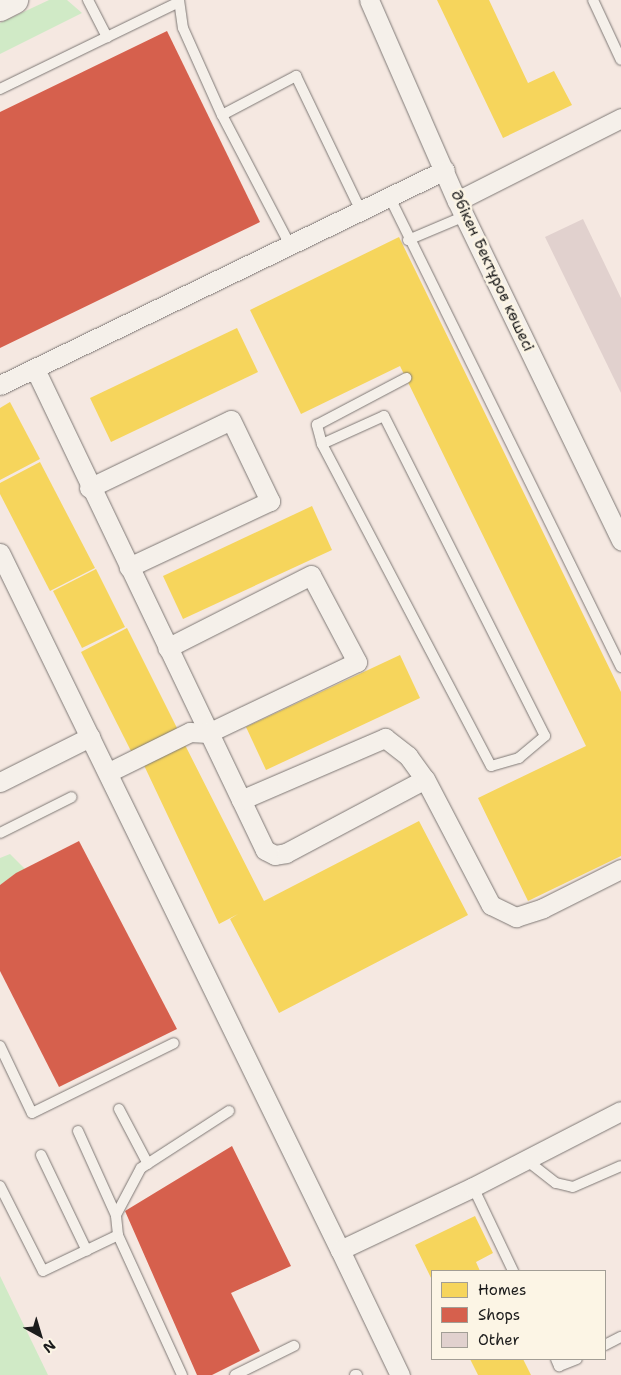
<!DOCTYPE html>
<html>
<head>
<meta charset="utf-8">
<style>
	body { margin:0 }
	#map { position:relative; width:621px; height:1375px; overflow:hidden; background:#f5e8e1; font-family:"Shantell Sans",sans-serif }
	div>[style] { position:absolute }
	.green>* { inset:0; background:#d0eac6 }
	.homes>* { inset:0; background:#f6d55c }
	.shops>* { inset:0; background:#d6604d }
	.building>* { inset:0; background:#e1d1ce }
	.roads { filter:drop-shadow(0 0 1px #7e7875) drop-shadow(0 0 1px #7e7875) }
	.lane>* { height:10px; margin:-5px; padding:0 5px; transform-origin:5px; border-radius:5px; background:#f5f0ea }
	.street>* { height:19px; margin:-9.5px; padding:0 9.5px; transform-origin:9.5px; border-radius:9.5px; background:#f5f0ea }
	.secondary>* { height:28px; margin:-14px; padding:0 14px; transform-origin:14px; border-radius:14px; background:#f5f0ea }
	span { translate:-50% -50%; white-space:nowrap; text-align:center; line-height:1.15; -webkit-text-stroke:5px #fcf5e5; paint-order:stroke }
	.street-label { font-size:15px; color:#1c1c1c }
	.legend { position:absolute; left:431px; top:1270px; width:175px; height:90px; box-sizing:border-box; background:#fcf5e5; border:1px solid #a29e95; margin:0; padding:6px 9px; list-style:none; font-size:15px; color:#1c1c1c }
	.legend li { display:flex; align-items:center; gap:10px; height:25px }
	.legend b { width:25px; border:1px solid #a29e95 }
	.north { position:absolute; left:15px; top:1310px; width:50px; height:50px; -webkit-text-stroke:4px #fcf5e5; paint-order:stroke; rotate:141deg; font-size:14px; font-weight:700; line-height:20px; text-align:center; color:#1c1c1c }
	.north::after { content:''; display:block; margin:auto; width:18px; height:22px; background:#1c1c1c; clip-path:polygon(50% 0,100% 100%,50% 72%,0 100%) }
</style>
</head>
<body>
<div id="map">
	<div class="green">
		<i style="clip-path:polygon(49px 0,67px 0,82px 13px,0 54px,0 23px)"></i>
		<i style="clip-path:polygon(10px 854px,25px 869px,0 885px,0 858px)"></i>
		<i style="clip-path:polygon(0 1276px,48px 1375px,0 1375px)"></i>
	</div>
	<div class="homes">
		<i style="clip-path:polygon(437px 0,489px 0,528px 83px,554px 71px,572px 105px,503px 138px)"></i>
		<i style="clip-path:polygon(399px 237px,621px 692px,621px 856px,528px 901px,478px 798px,586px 746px,400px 366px,301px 414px,250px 310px)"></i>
		<i style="clip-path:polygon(237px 328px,258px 372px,111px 442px,90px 398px)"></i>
		<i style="clip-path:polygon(10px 402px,40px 459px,0 480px,0 408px)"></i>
		<i style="clip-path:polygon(40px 462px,95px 568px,50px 591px,0 494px,0 483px)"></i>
		<i style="clip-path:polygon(312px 506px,332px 550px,183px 619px,163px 576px)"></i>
		<i style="clip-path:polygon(96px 569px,125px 627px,82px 648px,53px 591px)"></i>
		<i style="clip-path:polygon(127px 628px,180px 734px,134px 757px,81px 652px)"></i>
		<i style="clip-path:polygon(400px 655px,420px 698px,266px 770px,246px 727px)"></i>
		<i style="clip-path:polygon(182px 739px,264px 901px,419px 821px,468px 915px,279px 1013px,230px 919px,238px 914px,219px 924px,141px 759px)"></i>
		<i style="clip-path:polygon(475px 1216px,493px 1253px,476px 1262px,480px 1271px,432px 1271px,432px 1280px,415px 1245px)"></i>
		<i style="clip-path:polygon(470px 1359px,523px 1359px,531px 1375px,478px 1375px)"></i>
	</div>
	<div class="shops">
		<i style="clip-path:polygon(167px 31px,260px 222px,0 348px,0 112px)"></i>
		<i style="clip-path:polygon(79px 841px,177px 1029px,59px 1087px,0 971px,0 885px,16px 873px)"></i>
		<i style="clip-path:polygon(232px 1146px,291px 1266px,231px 1293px,260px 1351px,212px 1375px,197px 1375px,125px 1211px)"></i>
	</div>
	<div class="building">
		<i style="clip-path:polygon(583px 219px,621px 298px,621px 393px,545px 237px)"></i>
	</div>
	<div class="roads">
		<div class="lane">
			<i style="left:88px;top:0;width:42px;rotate:62.8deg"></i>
			<i style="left:179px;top:0;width:28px;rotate:82deg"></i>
			<i style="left:183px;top:28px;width:95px;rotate:65.9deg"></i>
			<i style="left:222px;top:115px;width:147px;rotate:62.4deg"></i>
			<i style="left:593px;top:0;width:66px;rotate:65deg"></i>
			<i style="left:0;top:89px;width:199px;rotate:-25.9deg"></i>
			<i style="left:222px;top:115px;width:84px;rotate:-27.8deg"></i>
			<i style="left:296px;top:76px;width:148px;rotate:64.3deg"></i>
			<i style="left:389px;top:196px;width:525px;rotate:63.78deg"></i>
			<i style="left:408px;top:240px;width:62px;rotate:-22.8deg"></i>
			<i style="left:384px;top:416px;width:358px;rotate:63.3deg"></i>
			<i style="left:545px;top:736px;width:34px;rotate:140deg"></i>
			<i style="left:519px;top:758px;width:29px;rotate:164deg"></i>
			<i style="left:491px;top:766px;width:364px;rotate:-117.7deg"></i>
			<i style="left:322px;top:444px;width:68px;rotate:-24.3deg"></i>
			<i style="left:322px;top:444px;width:20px;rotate:-105deg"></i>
			<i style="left:317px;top:425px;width:101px;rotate:-27.8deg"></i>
			<i style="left:0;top:833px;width:80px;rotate:-26.6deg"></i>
			<i style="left:0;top:1046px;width:74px;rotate:64.5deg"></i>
			<i style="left:32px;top:1113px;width:158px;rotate:-26.2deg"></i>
			<i style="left:119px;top:1109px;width:62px;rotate:62.2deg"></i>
			<i style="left:78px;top:1131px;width:92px;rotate:65.7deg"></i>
			<i style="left:41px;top:1155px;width:106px;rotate:64.4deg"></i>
			<i style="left:525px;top:1159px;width:39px;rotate:38deg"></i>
			<i style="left:556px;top:1183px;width:17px;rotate:13deg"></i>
			<i style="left:573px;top:1187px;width:52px;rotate:-23.6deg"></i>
			<i style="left:0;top:1186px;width:95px;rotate:63.2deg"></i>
			<i style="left:43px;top:1271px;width:83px;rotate:-25.6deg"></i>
			<i style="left:473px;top:1187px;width:93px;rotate:64.5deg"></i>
			<i style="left:605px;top:1345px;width:18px;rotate:-27deg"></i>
			<i style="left:556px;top:1359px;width:8px;rotate:67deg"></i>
			<i style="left:559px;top:1366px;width:19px;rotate:-21deg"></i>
			<i style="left:182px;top:1375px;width:154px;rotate:-114.6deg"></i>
			<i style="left:118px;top:1235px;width:20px;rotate:-96deg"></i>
			<i style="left:116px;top:1215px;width:53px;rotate:-62deg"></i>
			<i style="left:141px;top:1168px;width:105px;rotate:-32.9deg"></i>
			<i style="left:235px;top:1375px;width:66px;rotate:-26.2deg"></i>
			<i style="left:355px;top:1375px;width:2px"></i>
		</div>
		<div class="street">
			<i style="left:369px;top:0;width:219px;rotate:66.4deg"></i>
			<i style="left:457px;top:201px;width:377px;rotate:64.2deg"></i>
			<i style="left:457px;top:201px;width:184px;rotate:-26.8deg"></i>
			<i style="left:35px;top:369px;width:533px;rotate:64.44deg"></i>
			<i style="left:265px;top:850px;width:11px;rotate:27deg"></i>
			<i style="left:275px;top:855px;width:11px;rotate:-10deg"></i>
			<i style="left:286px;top:853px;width:157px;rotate:-28deg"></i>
			<i style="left:0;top:385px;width:494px;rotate:-25.8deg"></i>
			<i style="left:89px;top:488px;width:157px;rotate:-25.6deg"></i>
			<i style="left:231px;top:420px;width:90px;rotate:64.3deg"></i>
			<i style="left:270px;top:501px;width:156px;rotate:154.9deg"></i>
			<i style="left:0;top:553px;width:776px;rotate:64deg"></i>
			<i style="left:340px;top:1250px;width:147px;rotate:-25.3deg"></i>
			<i style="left:473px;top:1187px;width:166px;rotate:-27.2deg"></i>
			<i style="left:109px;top:772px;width:90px;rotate:-26.3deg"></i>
			<i style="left:190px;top:732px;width:18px;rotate:3deg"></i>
			<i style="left:208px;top:733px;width:165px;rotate:-25.5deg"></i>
			<i style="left:357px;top:662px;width:98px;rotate:-117.9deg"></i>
			<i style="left:311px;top:575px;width:161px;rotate:153.1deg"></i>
			<i style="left:0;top:782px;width:101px;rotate:-26.6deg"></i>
			<i style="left:241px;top:800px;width:157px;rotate:-23.3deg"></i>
			<i style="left:385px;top:738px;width:29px;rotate:38deg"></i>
			<i style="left:408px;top:756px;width:29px;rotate:54deg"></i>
			<i style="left:425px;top:779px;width:142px;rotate:62.4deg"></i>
			<i style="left:491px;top:905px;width:28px;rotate:26deg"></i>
			<i style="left:516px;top:917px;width:28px;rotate:-18deg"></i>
			<i style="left:543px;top:908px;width:87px;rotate:-26.6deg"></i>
			<i style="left:340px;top:1250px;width:139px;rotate:64.4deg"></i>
		</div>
		<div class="secondary">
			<i style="left:0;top:7px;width:16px;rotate:-27deg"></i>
		</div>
	</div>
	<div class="street-label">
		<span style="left:492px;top:271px;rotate:65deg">Әбікен Бектұров көшесі</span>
	</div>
	<ul class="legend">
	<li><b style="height:14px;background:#f6d55c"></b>Homes</li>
	<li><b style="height:14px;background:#d6604d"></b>Shops</li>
	<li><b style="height:14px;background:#e1d1ce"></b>Other</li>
	</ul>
	<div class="north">N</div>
</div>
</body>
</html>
